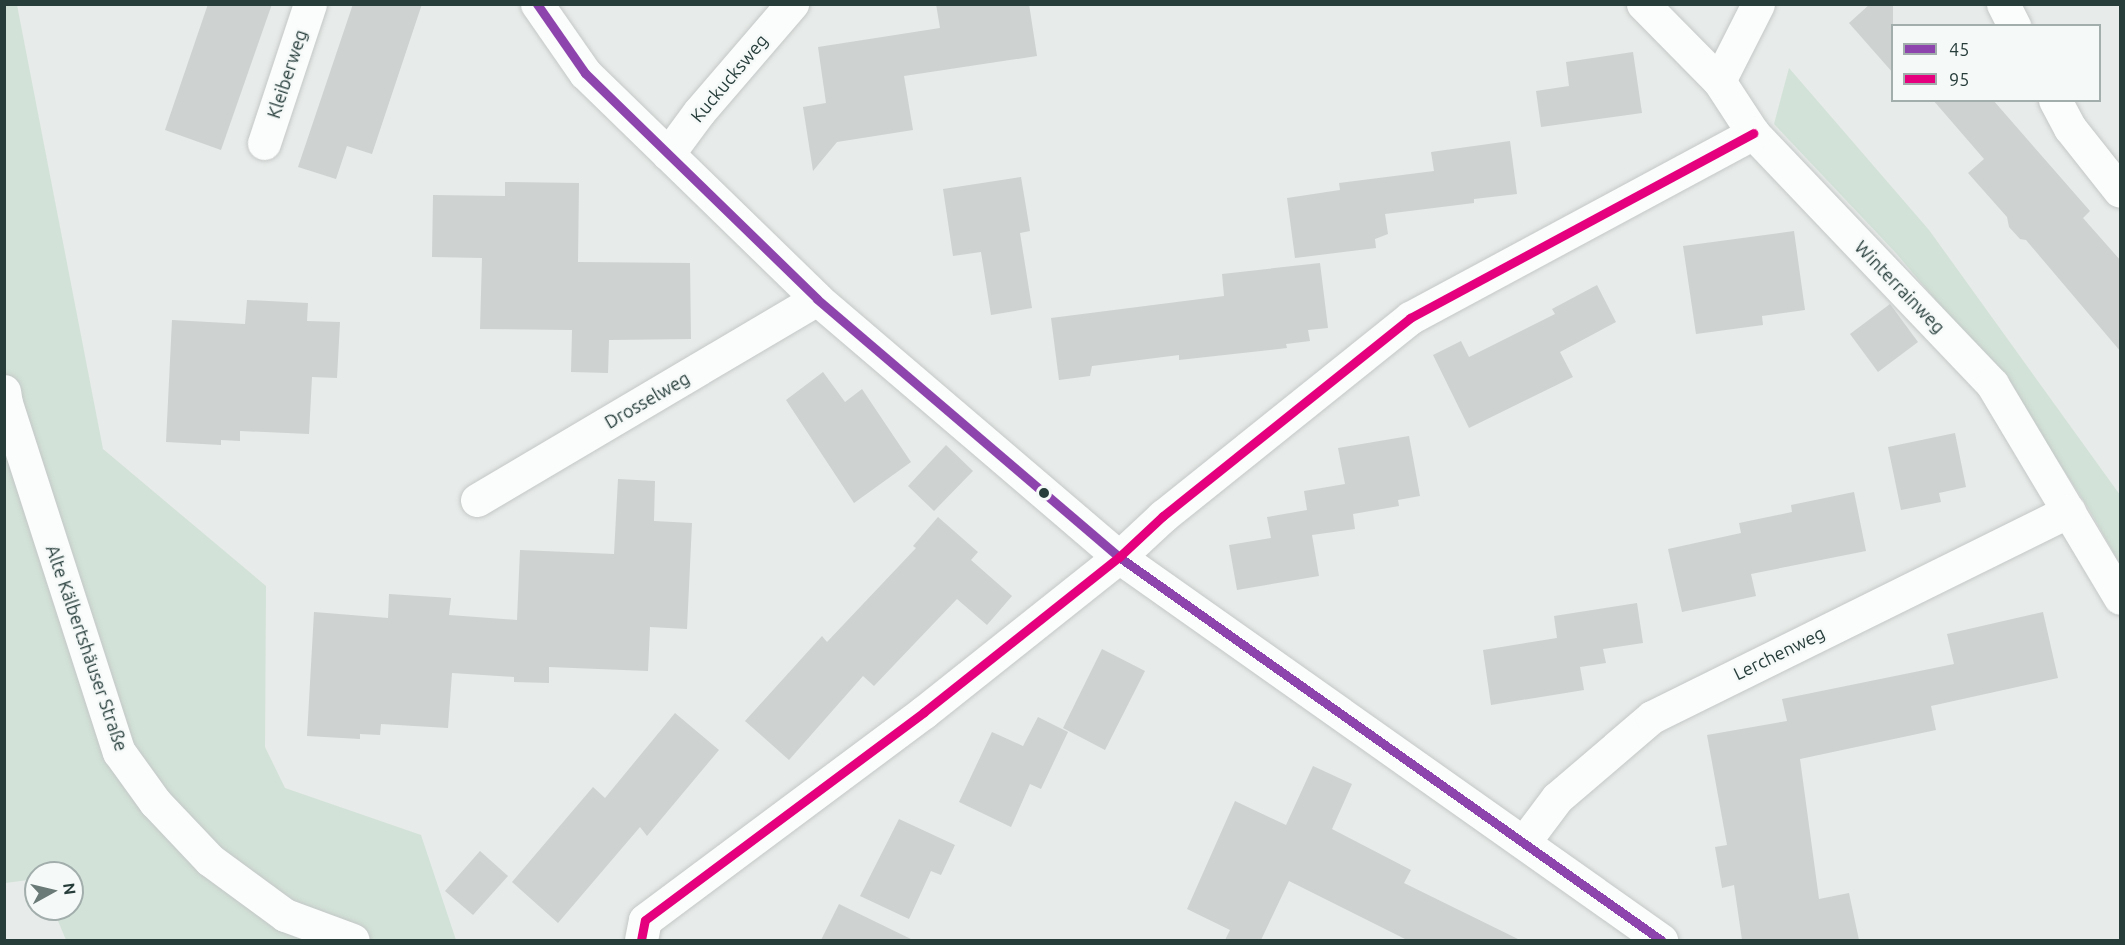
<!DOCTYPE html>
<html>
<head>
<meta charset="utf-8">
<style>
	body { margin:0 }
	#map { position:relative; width:2125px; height:945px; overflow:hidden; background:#e7ebe9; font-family:Ubuntu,sans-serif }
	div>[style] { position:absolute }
	.green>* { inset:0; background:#d2e2d8 }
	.building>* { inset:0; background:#ced2d1 }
	.roads { filter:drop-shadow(0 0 2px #c4c8c7) drop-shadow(0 0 2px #c4c8c7) }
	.street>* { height:33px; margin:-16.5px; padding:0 16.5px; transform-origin:16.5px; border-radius:16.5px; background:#fbfcfc }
	.bus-1>* { height:9px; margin:-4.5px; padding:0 4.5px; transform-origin:4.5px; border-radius:4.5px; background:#8e44ad }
	.bus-2>* { height:9px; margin:-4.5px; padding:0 4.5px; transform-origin:4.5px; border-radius:4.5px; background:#e5007d }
	.dots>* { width:16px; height:16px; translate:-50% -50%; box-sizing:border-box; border:3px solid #f5f9f8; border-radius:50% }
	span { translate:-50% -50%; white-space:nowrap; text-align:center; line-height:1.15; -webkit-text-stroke:4.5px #f5f9f8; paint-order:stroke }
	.street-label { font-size:18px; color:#263d3a }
	.frame { position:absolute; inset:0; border:6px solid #263d3a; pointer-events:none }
	.legend { position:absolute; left:1891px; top:24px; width:210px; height:78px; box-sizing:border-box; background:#f5f9f8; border:2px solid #a2aeac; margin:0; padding:8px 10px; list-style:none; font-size:18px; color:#263d3a }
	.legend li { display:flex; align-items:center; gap:12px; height:30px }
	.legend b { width:30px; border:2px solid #a2aeac }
	.north { position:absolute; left:24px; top:861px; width:60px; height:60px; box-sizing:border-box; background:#f5f9f8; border:2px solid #a2aeac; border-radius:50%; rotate:82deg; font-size:16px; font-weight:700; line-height:24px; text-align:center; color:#263d3a }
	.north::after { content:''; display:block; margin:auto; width:21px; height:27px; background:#6a7a77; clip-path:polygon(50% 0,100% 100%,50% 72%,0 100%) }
</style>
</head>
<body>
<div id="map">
	<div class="green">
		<i style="clip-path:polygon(4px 5px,17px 5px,103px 449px,266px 586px,265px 747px,285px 788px,421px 835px,456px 940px,66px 940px,53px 909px,72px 909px,72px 873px,36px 873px,36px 879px,5px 883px)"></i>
		<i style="clip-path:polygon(1789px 68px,1929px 230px,2120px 495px,2120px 564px,2087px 506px,2008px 385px,1895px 252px,1774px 124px)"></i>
	</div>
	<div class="building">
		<i style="clip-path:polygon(208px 4px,272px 4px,221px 150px,165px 130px)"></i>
		<i style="clip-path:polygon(353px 4px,422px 4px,372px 154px,347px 146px,336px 179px,298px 167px)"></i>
		<i style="clip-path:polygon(936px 4px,1029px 4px,1037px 56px,904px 76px,913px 130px,837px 142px,813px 171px,803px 107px,826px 103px,818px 47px,940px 28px)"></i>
		<i style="clip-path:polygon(1870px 4px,1893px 4px,1893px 73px,1849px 23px)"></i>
		<i style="clip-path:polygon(1633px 52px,1642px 113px,1541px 127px,1536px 91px,1569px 86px,1566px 62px)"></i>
		<i style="clip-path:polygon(1933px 100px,1993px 100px,2090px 211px,2083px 218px,2121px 261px,2121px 352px,2026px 240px,2020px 239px,2009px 227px,2007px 217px,1968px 173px,1984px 159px)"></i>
		<i style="clip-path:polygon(1510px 141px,1517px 194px,1474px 199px,1474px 203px,1385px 214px,1388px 234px,1375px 239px,1376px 248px,1295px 258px,1287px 198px,1340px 190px,1339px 183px,1434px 171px,1431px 152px)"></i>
		<i style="clip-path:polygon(1021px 177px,1030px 231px,1020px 233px,1032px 308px,991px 315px,981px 252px,953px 256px,943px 189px)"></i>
		<i style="clip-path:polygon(505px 182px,579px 183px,578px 262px,690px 263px,691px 339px,609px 340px,608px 373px,571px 372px,572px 330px,480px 329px,482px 258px,432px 257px,433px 195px,505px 196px)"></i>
		<i style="clip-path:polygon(1794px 231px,1805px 310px,1762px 316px,1763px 325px,1696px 334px,1683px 246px)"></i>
		<i style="clip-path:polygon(1320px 263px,1328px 328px,1308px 330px,1310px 341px,1286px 344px,1287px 348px,1179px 360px,1179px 355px,1092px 366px,1090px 376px,1059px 380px,1051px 318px,1224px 296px,1222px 274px)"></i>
		<i style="clip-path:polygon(1597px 285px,1616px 322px,1560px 352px,1573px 377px,1469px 428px,1433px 355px,1461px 341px,1469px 357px,1555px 314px,1552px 309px)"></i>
		<i style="clip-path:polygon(247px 300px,308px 303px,307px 321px,340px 322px,337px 378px,312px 377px,309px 434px,240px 431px,240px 441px,221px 440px,221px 445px,166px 442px,172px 320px,245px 324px)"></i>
		<i style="clip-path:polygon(1890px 304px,1918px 342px,1878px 372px,1850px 334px)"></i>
		<i style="clip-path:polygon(823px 372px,845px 402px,862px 389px,911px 462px,854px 503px,786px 400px)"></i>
		<i style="clip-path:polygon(1955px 433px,1966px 487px,1939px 493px,1941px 502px,1901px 510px,1888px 447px)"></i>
		<i style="clip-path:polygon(1409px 436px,1420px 496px,1398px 500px,1399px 506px,1353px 514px,1355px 529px,1312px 535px,1319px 576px,1237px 590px,1229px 545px,1271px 538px,1267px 517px,1307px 510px,1304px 491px,1345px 484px,1338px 448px)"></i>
		<i style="clip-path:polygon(946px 445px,973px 471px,934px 511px,908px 486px)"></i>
		<i style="clip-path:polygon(618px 479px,655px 481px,654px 521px,692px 523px,687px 629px,650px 627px,648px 671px,549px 667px,549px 683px,514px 682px,514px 677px,452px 673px,448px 728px,381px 724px,380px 735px,360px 734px,360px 739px,307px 736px,314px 612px,388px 618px,389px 594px,451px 598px,449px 615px,517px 620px,520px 550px,614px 554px)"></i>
		<i style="clip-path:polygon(1854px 492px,1866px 551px,1751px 574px,1756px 596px,1682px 612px,1668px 549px,1741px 533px,1739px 523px,1792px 512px,1791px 505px)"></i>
		<i style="clip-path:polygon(938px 517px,978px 552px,971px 560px,1012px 596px,987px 625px,957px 599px,874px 686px,863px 676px,789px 760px,745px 721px,822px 636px,827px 642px,916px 548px,913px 546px)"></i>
		<i style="clip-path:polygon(1637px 603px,1643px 643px,1603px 649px,1606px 663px,1580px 667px,1584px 690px,1491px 705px,1483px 650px,1557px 638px,1554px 616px)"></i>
		<i style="clip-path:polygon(2043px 612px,2058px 678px,1931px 706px,1936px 730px,1800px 759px,1819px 899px,1849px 893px,1859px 940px,1742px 940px,1734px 885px,1722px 888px,1715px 847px,1727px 845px,1707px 735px,1787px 721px,1782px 699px,1954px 664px,1947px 634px)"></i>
		<i style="clip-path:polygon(1102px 649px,1145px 671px,1105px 750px,1063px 728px)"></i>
		<i style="clip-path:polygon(675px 713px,719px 750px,647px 836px,640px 827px,558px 923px,512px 882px,593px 787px,605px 798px)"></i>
		<i style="clip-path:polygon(1038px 717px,1068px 732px,1041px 789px,1030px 784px,1011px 827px,959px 802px,992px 732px,1023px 746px)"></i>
		<i style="clip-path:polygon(1313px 766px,1352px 784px,1332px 829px,1411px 870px,1404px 883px,1520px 940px,1407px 940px,1289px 881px,1261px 940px,1225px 940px,1230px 930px,1187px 909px,1235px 801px,1286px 825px)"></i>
		<i style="clip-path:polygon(899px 819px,955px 845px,941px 875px,931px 871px,909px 919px,860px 896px)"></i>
		<i style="clip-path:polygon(480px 851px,508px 876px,473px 915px,445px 891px)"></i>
		<i style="clip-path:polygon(839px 904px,913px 940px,821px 940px)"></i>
	</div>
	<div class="roads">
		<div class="street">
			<i style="left:537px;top:4px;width:84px;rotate:55.2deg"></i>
			<i style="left:585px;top:73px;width:324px;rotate:44.2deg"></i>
			<i style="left:817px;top:299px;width:397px;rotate:40.5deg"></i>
			<i style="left:1119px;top:557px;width:664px;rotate:35.25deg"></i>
			<i style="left:1643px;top:4px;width:108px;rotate:45.4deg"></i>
			<i style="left:1719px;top:81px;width:62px;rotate:56.8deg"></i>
			<i style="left:1753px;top:133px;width:347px;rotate:46.4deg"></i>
			<i style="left:1992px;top:384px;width:249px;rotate:59.1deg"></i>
			<i style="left:2003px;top:4px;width:25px;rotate:63deg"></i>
			<i style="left:1719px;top:81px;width:86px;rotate:-63.1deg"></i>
			<i style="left:2055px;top:100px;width:32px;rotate:62deg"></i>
			<i style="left:2070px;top:128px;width:80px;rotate:51.6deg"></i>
			<i style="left:264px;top:143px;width:146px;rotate:-71.7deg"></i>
			<i style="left:668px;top:154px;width:52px;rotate:-53.6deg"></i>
			<i style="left:699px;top:112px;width:143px;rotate:-49.3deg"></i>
			<i style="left:4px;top:391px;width:12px;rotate:81deg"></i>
			<i style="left:6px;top:403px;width:367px;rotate:72.1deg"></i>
			<i style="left:119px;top:752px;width:62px;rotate:54.2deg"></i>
			<i style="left:155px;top:802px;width:80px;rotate:46.5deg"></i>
			<i style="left:210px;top:860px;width:93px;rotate:36.3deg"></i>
			<i style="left:285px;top:915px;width:72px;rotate:20.2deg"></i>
			<i style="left:477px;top:500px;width:395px;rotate:-30.6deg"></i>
			<i style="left:1524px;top:842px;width:55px;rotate:-53.1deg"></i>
			<i style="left:1557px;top:798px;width:125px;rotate:-40.5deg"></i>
			<i style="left:1652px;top:717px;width:465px;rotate:-26.3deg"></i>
			<i style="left:641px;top:940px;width:20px;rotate:-79deg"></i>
			<i style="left:645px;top:920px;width:348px;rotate:-36.7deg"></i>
			<i style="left:924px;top:712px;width:249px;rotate:-38.5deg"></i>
			<i style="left:1119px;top:557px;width:60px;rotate:-43deg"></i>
			<i style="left:1163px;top:516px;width:317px;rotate:-38.7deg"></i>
			<i style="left:1410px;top:318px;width:390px;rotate:-28.3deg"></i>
		</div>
	</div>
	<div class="bus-1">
		<i style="left:537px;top:4px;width:84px;rotate:55.2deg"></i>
		<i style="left:585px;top:73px;width:324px;rotate:44.2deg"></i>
		<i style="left:817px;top:299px;width:397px;rotate:40.5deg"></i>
		<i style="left:1119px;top:557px;width:664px;rotate:35.25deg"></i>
	</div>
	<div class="bus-2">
		<i style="left:641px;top:940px;width:20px;rotate:-79deg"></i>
		<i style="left:645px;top:920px;width:348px;rotate:-36.7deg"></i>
		<i style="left:924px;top:712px;width:249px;rotate:-38.5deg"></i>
		<i style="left:1119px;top:557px;width:60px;rotate:-43deg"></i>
		<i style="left:1163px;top:516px;width:317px;rotate:-38.7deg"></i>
		<i style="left:1410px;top:318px;width:390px;rotate:-28.3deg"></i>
	</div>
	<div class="dots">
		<i style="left:1044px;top:493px;background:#263d3a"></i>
	</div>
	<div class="street-label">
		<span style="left:287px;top:74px;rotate:-72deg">Kleiberweg</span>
		<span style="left:729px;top:78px;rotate:-50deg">Kuckucksweg</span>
		<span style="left:1900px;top:287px;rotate:46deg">Winterrainweg</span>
		<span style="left:647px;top:400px;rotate:-30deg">Drosselweg</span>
		<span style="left:87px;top:648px;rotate:71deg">Alte Kälbertshäuser Straße</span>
		<span style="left:1779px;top:653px;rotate:-26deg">Lerchenweg</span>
	</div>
	<div class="frame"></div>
	<ul class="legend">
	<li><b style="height:8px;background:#8e44ad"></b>45</li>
	<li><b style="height:8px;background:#e5007d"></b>95</li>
	</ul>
	<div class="north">N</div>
</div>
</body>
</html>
